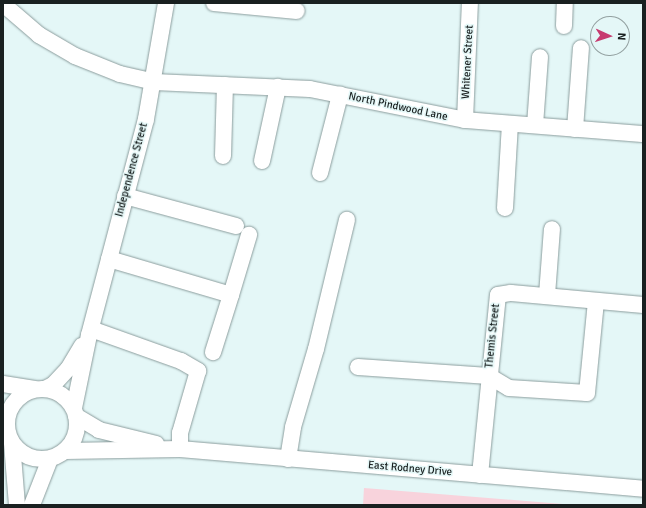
<!DOCTYPE html>
<html>
<head>
<meta charset="utf-8">
<style>
	body { margin:0 }
	#map { position:relative; width:646px; height:508px; overflow:hidden; background:#e4f7f7; font-family:Signika,sans-serif }
	div>[style] { position:absolute }
	.green>* { inset:0; background:#f8d3dc }
	.roads { filter:drop-shadow(0 0 1px #8b9d9d) drop-shadow(0 0 1px #8b9d9d) }
	.minor>* { height:16px; margin:-8px; padding:0 8px; transform-origin:8px; border-radius:8px; background:#fff }
	.minor>.ring { margin:-8px; padding:0; box-sizing:content-box; background:none; border:16px solid #fff; border-radius:50% }
	span { translate:-50% -50%; white-space:nowrap; text-align:center; line-height:1.15; -webkit-text-stroke:3px #e4f7f7; paint-order:stroke }
	.street-label { font-size:11px; color:#192020 }
	.frame { position:absolute; inset:0; border:4px solid #192020; pointer-events:none }
	.north { position:absolute; left:590px; top:16px; width:40px; height:40px; box-sizing:border-box; background:#e4f7f7; border:1px solid #93a1a1; border-radius:50%; rotate:93deg; font-size:11px; font-weight:700; line-height:16px; text-align:center; color:#192020 }
	.north::after { content:''; display:block; margin:auto; width:14px; height:18px; background:#c73b70; clip-path:polygon(50% 0,100% 100%,50% 72%,0 100%) }
</style>
</head>
<body>
<div id="map">
	<div class="green">
		<i style="clip-path:polygon(364px 488px,575px 505px,363px 505px)"></i>
	</div>
	<div class="roads">
		<div class="minor">
			<i style="left:214px;top:3px;width:83px;rotate:5.5deg"></i>
			<i style="left:3px;top:4px;width:48px;rotate:40.7deg"></i>
			<i style="left:39px;top:35px;width:42px;rotate:30.3deg"></i>
			<i style="left:75px;top:56px;width:48px;rotate:21.8deg"></i>
			<i style="left:120px;top:74px;width:35px;rotate:13deg"></i>
			<i style="left:154px;top:82px;width:156px;rotate:2.6deg"></i>
			<i style="left:310px;top:89px;width:158px;rotate:11.3deg"></i>
			<i style="left:465px;top:120px;width:179px;rotate:4.5deg"></i>
			<i style="left:564px;top:26px;width:23px;rotate:-88deg"></i>
			<i style="left:465px;top:120px;width:117px;rotate:-87.6deg"></i>
			<i style="left:535px;top:125px;width:68px;rotate:-85.8deg"></i>
			<i style="left:575px;top:129px;width:81px;rotate:-85.8deg"></i>
			<i style="left:223px;top:156px;width:71px;rotate:-88.4deg"></i>
			<i style="left:262px;top:161px;width:76px;rotate:-77.8deg"></i>
			<i style="left:320px;top:173px;width:81px;rotate:-75.6deg"></i>
			<i style="left:125px;top:196px;width:115px;rotate:15.1deg"></i>
			<i style="left:505px;top:208px;width:84px;rotate:-86.6deg"></i>
			<i style="left:109px;top:259px;width:127px;rotate:16.4deg"></i>
			<i style="left:231px;top:295px;width:60px;rotate:107.5deg"></i>
			<i style="left:231px;top:295px;width:63px;rotate:-73.3deg"></i>
			<i style="left:547px;top:295px;width:66px;rotate:-85.7deg"></i>
			<i style="left:91px;top:329px;width:96px;rotate:19.6deg"></i>
			<i style="left:181px;top:361px;width:20px;rotate:30deg"></i>
			<i style="left:198px;top:371px;width:65px;rotate:106.2deg"></i>
			<i style="left:180px;top:433px;width:16px;rotate:90deg"></i>
			<i style="left:358px;top:367px;width:131px;rotate:3.9deg"></i>
			<i style="left:489px;top:376px;width:23px;rotate:31deg"></i>
			<i style="left:509px;top:388px;width:78px;rotate:3.7deg"></i>
			<i style="left:587px;top:393px;width:92px;rotate:-84.4deg"></i>
			<i style="left:3px;top:384px;width:32px;rotate:9deg"></i>
			<i class="ring" style="left:7px;top:389px;width:54px;height:54px"></i>
			<i style="left:45px;top:389px;width:9px;rotate:-27deg"></i>
			<i style="left:53px;top:385px;width:22px;rotate:-47deg"></i>
			<i style="left:68px;top:369px;width:27px;rotate:-59deg"></i>
			<i style="left:74px;top:408px;width:75px;rotate:-78.4deg"></i>
			<i style="left:89px;top:335px;width:223px;rotate:-75.2deg"></i>
			<i style="left:146px;top:119px;width:118px;rotate:-80.2deg"></i>
			<i style="left:76px;top:416px;width:27px;rotate:31deg"></i>
			<i style="left:99px;top:430px;width:59px;rotate:13.8deg"></i>
			<i style="left:12px;top:443px;width:62px;rotate:85.4deg"></i>
			<i style="left:65px;top:451px;width:115px;rotate:-1deg"></i>
			<i style="left:180px;top:449px;width:465px;rotate:4.9deg"></i>
			<i style="left:288px;top:459px;width:32px;rotate:-81deg"></i>
			<i style="left:293px;top:427px;width:81px;rotate:-73.6deg"></i>
			<i style="left:316px;top:349px;width:133px;rotate:-76.5deg"></i>
			<i style="left:480px;top:475px;width:181px;rotate:-84.3deg"></i>
			<i style="left:498px;top:295px;width:13px;rotate:-9deg"></i>
			<i style="left:511px;top:293px;width:133px;rotate:5.2deg"></i>
			<i style="left:32px;top:505px;width:49px;rotate:-68.6deg"></i>
		</div>
	</div>
	<div class="street-label">
		<span style="left:468px;top:62px;rotate:-87deg">Whitener Street</span>
		<span style="left:398px;top:107px;rotate:12deg">North Pindwood Lane</span>
		<span style="left:132px;top:170px;rotate:-75deg">Independence Street</span>
		<span style="left:493px;top:336px;rotate:-84deg">Themis Street</span>
		<span style="left:410px;top:469px;rotate:5deg">East Rodney Drive</span>
	</div>
	<div class="frame"></div>
	<div class="north">N</div>
</div>
</body>
</html>
